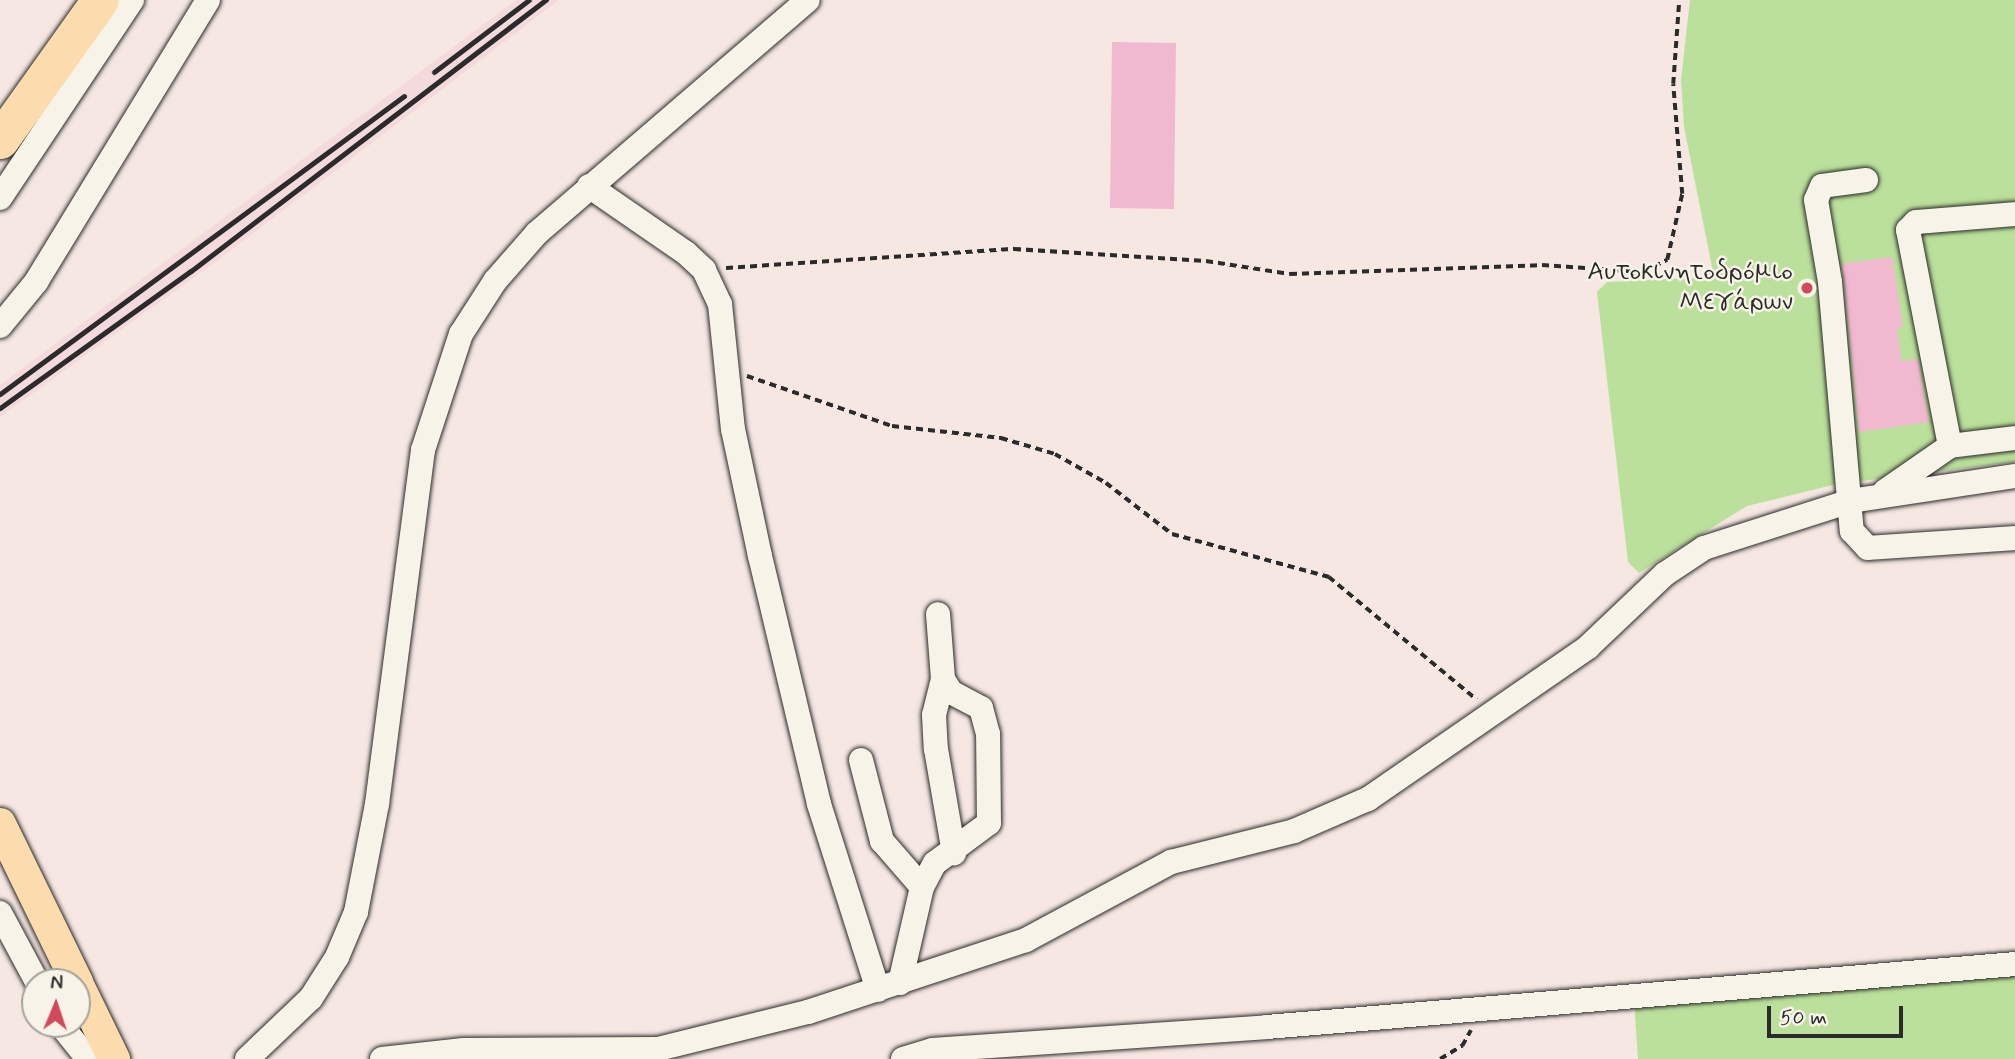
<!DOCTYPE html>
<html>
<head>
<meta charset="utf-8">
<style>
	body { margin:0 }
	#map { position:relative; width:2015px; height:1059px; overflow:hidden; background:#f6e7e3; font-family:Mynerve,sans-serif }
	div>[style] { position:absolute }
	.built>* { inset:0; background:#f4d9dd }
	.green>* { inset:0; background:#bbe09b }
	.building>* { inset:0; background:#f1b9cf }
	.path>* { height:3.5px; margin-top:-1.75px; transform-origin:0; background:repeating-linear-gradient(90deg,#2b2b2b 0 7px,transparent 0 12px) }
	.roads { filter:drop-shadow(0 0 2px #2b2b2b) drop-shadow(0 0 2px #2b2b2b) }
	.minor>* { height:24px; margin:-12px; padding:0 12px; transform-origin:12px; border-radius:12px; background:#f7f3e8 }
	.major>* { height:32px; margin:-16px; padding:0 16px; transform-origin:16px; border-radius:16px; background:#fcdcac }
	.highway>* { height:37px; margin:-18.5px; padding:0 18.5px; transform-origin:18.5px; border-radius:18.5px; background:#fcdcac }
	.rail>* { height:5px; margin:-2.5px; padding:0 2.5px; transform-origin:2.5px; border-radius:2.5px; background:#2b2b2b }
	.dots>* { width:19px; height:19px; translate:-50% -50%; box-sizing:border-box; border:4px solid #f7f3e8; border-radius:50% }
	span { translate:-50% -50%; white-space:nowrap; text-align:center; line-height:1.15; -webkit-text-stroke:5px #f7f3e8; paint-order:stroke }
	.poi-label { font-size:26px; color:#2b2b2b }
	.right { translate:-100% -50%; text-align:right }
	.north { position:absolute; left:21px; top:968px; width:70px; height:70px; box-sizing:border-box; background:#f7f3e8; border:2px solid #a5a39c; border-radius:50%; rotate:2deg; font-size:19px; font-weight:700; line-height:28px; text-align:center; color:#2b2b2b }
	.north::after { content:''; display:block; margin:auto; width:24px; height:32px; background:#d1495b; clip-path:polygon(50% 0,100% 100%,50% 72%,0 100%) }
	.scale { position:absolute; left:1767px; top:1006px; width:136px; height:32px; box-sizing:border-box; border:4px solid #2b2b2b; border-top:0; padding-left:9px; font-size:21px; line-height:24px; white-space:nowrap; color:#2b2b2b; -webkit-text-stroke:5px #f7f3e8; paint-order:stroke }
</style>
</head>
<body>
<div id="map">
	<div class="built">
		<i style="clip-path:polygon(516px 0,559px 0,221px 258px,0 417px,0 385px)"></i>
	</div>
	<div class="green">
		<i style="clip-path:polygon(1690px 0,2015px 0,2015px 462px,1837px 484px,1747px 506px,1639px 573px,1628px 562px,1597px 292px,1607px 282px,1714px 277px,1684px 127px,1681px 80px)"></i>
		<i style="clip-path:polygon(2015px 967px,2015px 1059px,1638px 1059px,1634px 1000px)"></i>
	</div>
	<div class="building">
		<i style="clip-path:polygon(1112px 42px,1176px 43px,1174px 209px,1110px 208px)"></i>
		<i style="clip-path:polygon(1892px 257px,1903px 327px,1897px 328px,1901px 361px,1918px 359px,1929px 422px,1859px 432px,1842px 264px)"></i>
	</div>
	<div class="path">
		<i style="left:726px;top:268px;width:289px;rotate:-3.8deg"></i>
		<i style="left:1014px;top:249px;width:192px;rotate:3.6deg"></i>
		<i style="left:1206px;top:261px;width:85px;rotate:8.8deg"></i>
		<i style="left:1290px;top:274px;width:252px;rotate:-2deg"></i>
		<i style="left:1542px;top:265px;width:101px;rotate:4deg"></i>
		<i style="left:1643px;top:272px;width:27px;rotate:-27deg"></i>
		<i style="left:1667px;top:260px;width:68px;rotate:-77.2deg"></i>
		<i style="left:1682px;top:194px;width:110px;rotate:-94.7deg"></i>
		<i style="left:1673px;top:84px;width:84px;rotate:-85.9deg"></i>
		<i style="left:747px;top:376px;width:153px;rotate:19deg"></i>
		<i style="left:892px;top:426px;width:110px;rotate:6.3deg"></i>
		<i style="left:1001px;top:438px;width:56px;rotate:16.5deg"></i>
		<i style="left:1055px;top:454px;width:59px;rotate:29.6deg"></i>
		<i style="left:1106px;top:483px;width:83px;rotate:37.7deg"></i>
		<i style="left:1172px;top:534px;width:163px;rotate:15.3deg"></i>
		<i style="left:1329px;top:577px;width:192px;rotate:39.7deg"></i>
		<i style="left:1440px;top:1059px;width:26px;rotate:-31deg"></i>
		<i style="left:1462px;top:1046px;width:18px;rotate:-61deg"></i>
	</div>
	<div class="roads">
		<div class="minor">
			<i style="left:1866px;top:180px;width:44px;rotate:172.2deg"></i>
			<i style="left:1822px;top:186px;width:15px;rotate:113deg"></i>
			<i style="left:1816px;top:200px;width:83px;rotate:80.3deg"></i>
			<i style="left:1830px;top:282px;width:250px;rotate:85deg"></i>
			<i style="left:1852px;top:531px;width:23px;rotate:47deg"></i>
			<i style="left:1868px;top:548px;width:147px;rotate:-3.9deg"></i>
			<i style="left:589px;top:186px;width:118px;rotate:34.6deg"></i>
			<i style="left:686px;top:253px;width:25px;rotate:43deg"></i>
			<i style="left:704px;top:270px;width:38px;rotate:65deg"></i>
			<i style="left:720px;top:304px;width:126px;rotate:84.1deg"></i>
			<i style="left:733px;top:429px;width:130px;rotate:78deg"></i>
			<i style="left:760px;top:556px;width:255px;rotate:76.6deg"></i>
			<i style="left:819px;top:804px;width:195px;rotate:72.4deg"></i>
			<i style="left:0;top:198px;width:238px;rotate:-56.3deg"></i>
			<i style="left:0;top:326px;width:57px;rotate:-50.7deg"></i>
			<i style="left:36px;top:282px;width:330px;rotate:-58.6deg"></i>
			<i style="left:1950px;top:446px;width:220px;rotate:-101deg"></i>
			<i style="left:1908px;top:230px;width:11px;rotate:-45deg"></i>
			<i style="left:1916px;top:222px;width:99px;rotate:-4.6deg"></i>
			<i style="left:1885px;top:491px;width:79px;rotate:-34.7deg"></i>
			<i style="left:1950px;top:446px;width:65px;rotate:-7deg"></i>
			<i style="left:943px;top:679px;width:37px;rotate:104deg"></i>
			<i style="left:934px;top:715px;width:34px;rotate:87deg"></i>
			<i style="left:936px;top:749px;width:106px;rotate:80.2deg"></i>
			<i style="left:861px;top:760px;width:84px;rotate:75.5deg"></i>
			<i style="left:882px;top:841px;width:61px;rotate:49deg"></i>
			<i style="left:0;top:913px;width:78px;rotate:61.8deg"></i>
			<i style="left:900px;top:983px;width:98px;rotate:-77.1deg"></i>
			<i style="left:922px;top:887px;width:27px;rotate:-62deg"></i>
			<i style="left:935px;top:863px;width:67px;rotate:-36.5deg"></i>
			<i style="left:989px;top:823px;width:89px;rotate:-90.6deg"></i>
			<i style="left:988px;top:734px;width:27px;rotate:-105deg"></i>
			<i style="left:981px;top:708px;width:34px;rotate:-152deg"></i>
			<i style="left:951px;top:692px;width:15px;rotate:-122deg"></i>
			<i style="left:943px;top:679px;width:65px;rotate:-94.4deg"></i>
			<i style="left:60px;top:1024px;width:45px;rotate:51.3deg"></i>
			<i style="left:247px;top:1059px;width:88px;rotate:-43.6deg"></i>
			<i style="left:311px;top:998px;width:49px;rotate:-57.6deg"></i>
			<i style="left:337px;top:957px;width:49px;rotate:-67.1deg"></i>
			<i style="left:356px;top:912px;width:110px;rotate:-79deg"></i>
			<i style="left:377px;top:804px;width:357px;rotate:-82.6deg"></i>
			<i style="left:423px;top:450px;width:122px;rotate:-71.9deg"></i>
			<i style="left:461px;top:334px;width:63px;rotate:-57.3deg"></i>
			<i style="left:495px;top:281px;width:64px;rotate:-48.8deg"></i>
			<i style="left:537px;top:233px;width:357px;rotate:-40.7deg"></i>
			<i style="left:382px;top:1059px;width:82px;rotate:-6.3deg"></i>
			<i style="left:464px;top:1050px;width:194px;rotate:-0.3deg"></i>
			<i style="left:658px;top:1049px;width:154px;rotate:-13.9deg"></i>
			<i style="left:808px;top:1012px;width:230px;rotate:-18.3deg"></i>
			<i style="left:1026px;top:940px;width:165px;rotate:-28.3deg"></i>
			<i style="left:1171px;top:862px;width:127px;rotate:-14.1deg"></i>
			<i style="left:1294px;top:831px;width:81px;rotate:-23.4deg"></i>
			<i style="left:1368px;top:799px;width:267px;rotate:-34.6deg"></i>
			<i style="left:1588px;top:647px;width:106px;rotate:-43.5deg"></i>
			<i style="left:1665px;top:574px;width:47px;rotate:-33.7deg"></i>
			<i style="left:1704px;top:548px;width:153px;rotate:-17.8deg"></i>
			<i style="left:1850px;top:501px;width:167px;rotate:-8.6deg"></i>
			<i style="left:903px;top:1059px;width:31px;rotate:-17deg"></i>
			<i style="left:933px;top:1050px;width:335px;rotate:-3.9deg"></i>
			<i style="left:1267px;top:1027px;width:751px;rotate:-4.81deg"></i>
		</div>
		<div class="major">
			<i style="left:0;top:824px;width:176px;rotate:64deg"></i>
			<i style="left:77px;top:983px;width:85px;rotate:64deg"></i>
		</div>
		<div class="highway">
			<i style="left:0;top:140px;width:172px;rotate:-54.5deg"></i>
		</div>
	</div>
	<div class="rail">
		<i style="left:434px;top:72px;width:119px;rotate:-37.2deg"></i>
		<i style="left:0;top:394px;width:502px;rotate:-36.41deg"></i>
		<i style="left:0;top:408px;width:235px;rotate:-35.7deg"></i>
		<i style="left:191px;top:271px;width:447px;rotate:-37.4deg"></i>
	</div>
	<div class="dots">
		<i style="left:1807px;top:288px;background:#d1495b"></i>
	</div>
	<div class="poi-label">
		<span class="right" style="left:1793px;top:288px">Αυτοκινητοδρόμιο<br>Μεγάρων</span>
	</div>
	<div class="north">N</div>
	<div class="scale">50 m</div>
</div>
</body>
</html>
